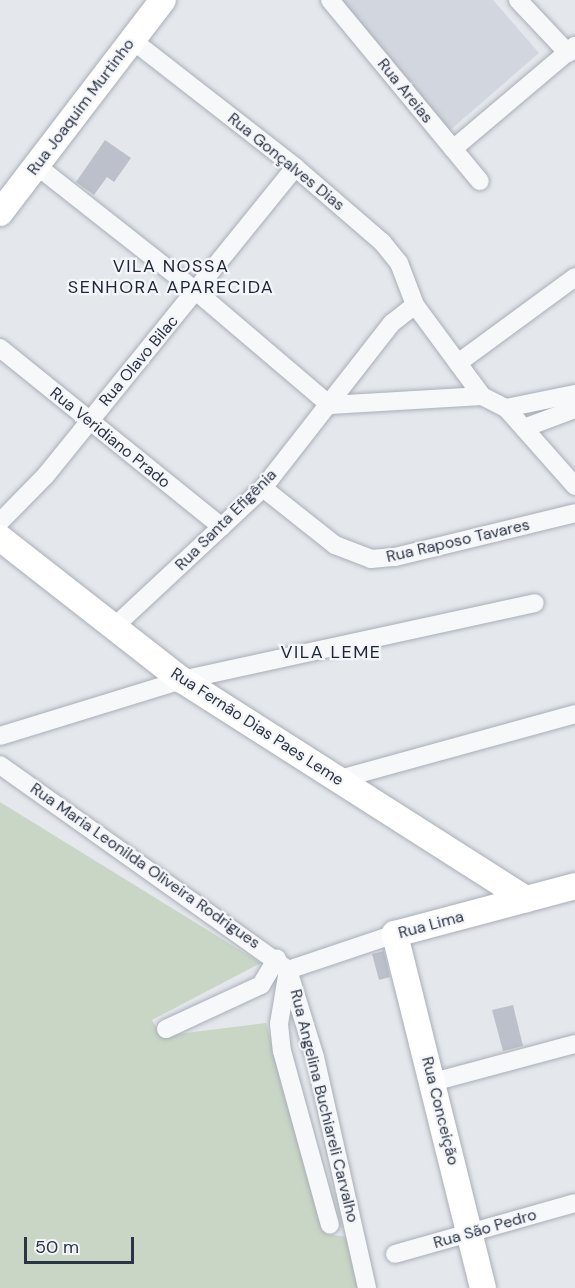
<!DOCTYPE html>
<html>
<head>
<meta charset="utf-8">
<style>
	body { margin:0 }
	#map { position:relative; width:575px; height:1288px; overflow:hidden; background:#e4e7ec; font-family:"DM Sans",sans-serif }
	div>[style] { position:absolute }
	.built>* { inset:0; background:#d2d6de }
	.green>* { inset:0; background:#c9d6c5 }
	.building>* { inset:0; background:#bbc0ca }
	.roads { filter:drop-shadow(0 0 2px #a9aeb7) drop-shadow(0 0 2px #a9aeb7) }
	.street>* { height:18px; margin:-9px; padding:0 9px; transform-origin:9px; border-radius:9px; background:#f7f8fa }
	.secondary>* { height:26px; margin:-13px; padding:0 13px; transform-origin:13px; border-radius:13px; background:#fff }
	span { translate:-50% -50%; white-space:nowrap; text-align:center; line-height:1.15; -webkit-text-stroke:4.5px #f4f6f9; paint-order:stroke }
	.street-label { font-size:16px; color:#2b3445 }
	.neighbourhood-label { font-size:18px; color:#1d2536; letter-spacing:1.5px }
	.scale { position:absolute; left:24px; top:1237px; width:110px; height:27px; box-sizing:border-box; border:3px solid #2b3445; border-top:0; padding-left:8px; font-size:18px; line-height:21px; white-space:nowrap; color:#2b3445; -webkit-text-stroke:4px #f4f6f9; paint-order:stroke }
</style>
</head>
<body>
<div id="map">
	<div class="built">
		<i style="clip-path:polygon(335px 0,493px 0,539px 53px,449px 131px)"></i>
	</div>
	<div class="green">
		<i style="clip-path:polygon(0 802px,261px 963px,152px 1020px,161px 1036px,266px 1023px,326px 1234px,348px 1237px,360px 1288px,0 1288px)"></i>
	</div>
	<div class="building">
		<i style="clip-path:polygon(105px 140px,131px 158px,114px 182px,107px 177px,94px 195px,76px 182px)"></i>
		<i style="clip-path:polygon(384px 951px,390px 977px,379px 980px,372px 954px)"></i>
		<i style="clip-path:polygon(513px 1005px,523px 1046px,503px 1051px,492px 1010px)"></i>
	</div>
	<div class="roads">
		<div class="street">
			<i style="left:330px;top:0;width:235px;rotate:50.4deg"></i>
			<i style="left:518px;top:0;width:73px;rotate:46.7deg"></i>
			<i style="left:132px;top:40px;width:207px;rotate:37.9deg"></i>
			<i style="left:295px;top:167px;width:115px;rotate:40.8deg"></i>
			<i style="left:382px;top:242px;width:27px;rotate:51deg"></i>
			<i style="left:399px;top:263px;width:45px;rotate:69.1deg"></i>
			<i style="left:415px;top:305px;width:113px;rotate:53.6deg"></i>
			<i style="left:482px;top:396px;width:27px;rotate:27deg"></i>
			<i style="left:506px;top:408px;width:104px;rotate:48.5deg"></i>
			<i style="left:453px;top:149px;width:160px;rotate:-40.2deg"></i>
			<i style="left:37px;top:166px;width:204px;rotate:38.2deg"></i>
			<i style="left:197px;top:292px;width:175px;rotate:40.4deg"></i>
			<i style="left:330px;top:405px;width:152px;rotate:-3.4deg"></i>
			<i style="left:0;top:348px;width:285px;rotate:38.9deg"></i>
			<i style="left:458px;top:363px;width:145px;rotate:-36.3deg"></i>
			<i style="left:506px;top:408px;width:70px;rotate:-11.5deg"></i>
			<i style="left:524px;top:428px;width:54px;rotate:-20.4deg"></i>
			<i style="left:263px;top:488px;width:92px;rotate:38.4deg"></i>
			<i style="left:335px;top:545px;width:39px;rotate:21deg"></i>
			<i style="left:371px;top:559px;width:24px;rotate:-5deg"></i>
			<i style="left:395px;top:557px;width:185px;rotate:-13.7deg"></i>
			<i style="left:0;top:522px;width:66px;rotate:-45.6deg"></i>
			<i style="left:46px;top:475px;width:396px;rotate:-51deg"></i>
			<i style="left:114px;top:627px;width:204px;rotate:-43deg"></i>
			<i style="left:263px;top:488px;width:209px;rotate:-52deg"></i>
			<i style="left:392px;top:323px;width:29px;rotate:-38deg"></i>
			<i style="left:0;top:736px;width:190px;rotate:-17.1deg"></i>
			<i style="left:182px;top:680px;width:361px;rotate:-12.3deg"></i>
			<i style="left:0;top:765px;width:354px;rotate:35.4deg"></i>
			<i style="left:288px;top:970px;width:91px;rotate:72.8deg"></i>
			<i style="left:315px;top:1057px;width:237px;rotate:77.3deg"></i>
			<i style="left:336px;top:780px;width:248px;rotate:-15.4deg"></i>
			<i style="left:288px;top:970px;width:55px;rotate:99.5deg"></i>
			<i style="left:279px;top:1024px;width:27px;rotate:84deg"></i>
			<i style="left:282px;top:1051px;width:180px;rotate:74.6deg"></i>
			<i style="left:288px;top:970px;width:113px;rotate:-18.6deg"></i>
			<i style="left:166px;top:1029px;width:105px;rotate:-24.9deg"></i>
			<i style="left:261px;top:985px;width:31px;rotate:-59deg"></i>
			<i style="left:433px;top:1082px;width:147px;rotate:-15deg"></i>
			<i style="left:395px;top:1254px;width:187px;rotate:-15.8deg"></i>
		</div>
		<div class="secondary">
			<i style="left:0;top:213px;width:268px;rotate:-52.6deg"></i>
			<i style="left:0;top:538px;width:231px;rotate:38deg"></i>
			<i style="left:182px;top:680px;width:408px;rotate:32.5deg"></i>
			<i style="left:483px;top:1288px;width:365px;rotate:-104deg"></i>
			<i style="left:395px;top:934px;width:186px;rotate:-14.9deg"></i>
		</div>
	</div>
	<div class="street-label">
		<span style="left:405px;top:91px;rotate:51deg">Rua Areias</span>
		<span style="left:81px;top:107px;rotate:-53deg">Rua Joaquim Murtinho</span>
		<span style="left:286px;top:162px;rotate:39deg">Rua Gonçalves Dias</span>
		<span style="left:139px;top:361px;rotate:-50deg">Rua Olavo Bilac</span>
		<span style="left:110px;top:438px;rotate:39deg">Rua Veridiano Prado</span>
		<span style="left:226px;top:520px;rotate:-45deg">Rua Santa Efigênia</span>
		<span style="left:458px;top:541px;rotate:-13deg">Rua Raposo Tavares</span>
		<span style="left:257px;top:727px;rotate:33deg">Rua Fernão Dias Paes Leme</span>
		<span style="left:145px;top:866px;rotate:35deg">Rua Maria Leonilda Oliveira Rodrigues</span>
		<span style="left:431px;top:925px;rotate:-15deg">Rua Lima</span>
		<span style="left:324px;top:1106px;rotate:76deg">Rua Angelina Buchiareli Carvalho</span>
		<span style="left:440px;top:1111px;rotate:76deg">Rua Conceição</span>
		<span style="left:485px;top:1229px;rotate:-16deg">Rua São Pedro</span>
	</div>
	<div class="neighbourhood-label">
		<span style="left:171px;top:277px">VILA NOSSA<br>SENHORA APARECIDA</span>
		<span style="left:331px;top:652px">VILA LEME</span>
	</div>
	<div class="scale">50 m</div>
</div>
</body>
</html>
